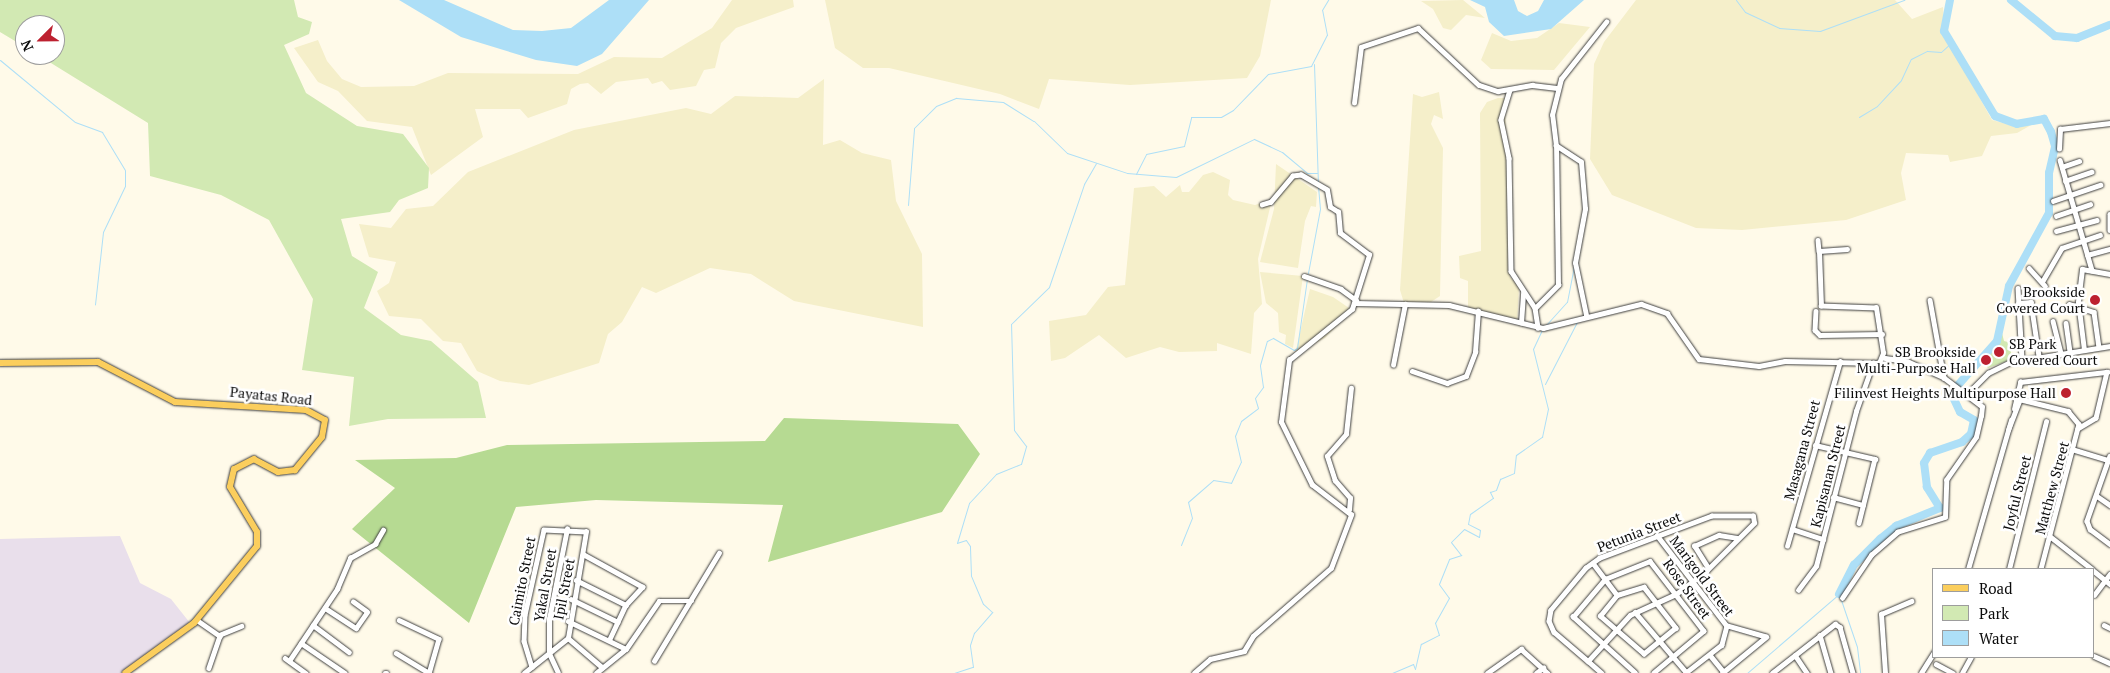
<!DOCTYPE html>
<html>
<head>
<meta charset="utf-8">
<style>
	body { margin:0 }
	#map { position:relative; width:2110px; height:673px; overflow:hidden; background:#fffae9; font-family:"PT Serif",serif }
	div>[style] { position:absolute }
	.industrial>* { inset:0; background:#e9dfeb }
	.farmland>* { inset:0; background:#f5efca }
	.green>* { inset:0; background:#d2e9b3 }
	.forest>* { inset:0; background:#b6da92 }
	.water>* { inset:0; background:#addff7 }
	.stream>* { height:1px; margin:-0.5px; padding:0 0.5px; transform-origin:0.5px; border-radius:0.5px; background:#addff7 }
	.river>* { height:8px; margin:-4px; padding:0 4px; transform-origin:4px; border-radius:4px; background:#addff7 }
	.roads { filter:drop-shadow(0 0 1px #3e3e3e) drop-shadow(0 0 1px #3e3e3e) }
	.street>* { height:4.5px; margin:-2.25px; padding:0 2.25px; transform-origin:2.25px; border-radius:2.25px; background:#fff }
	.primary>* { height:6px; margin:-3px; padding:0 3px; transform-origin:3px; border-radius:3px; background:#fbce5d }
	.dots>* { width:14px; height:14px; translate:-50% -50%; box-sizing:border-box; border:2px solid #fff; border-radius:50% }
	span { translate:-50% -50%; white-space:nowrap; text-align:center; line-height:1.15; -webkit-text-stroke:5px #fff; paint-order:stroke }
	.poi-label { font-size:14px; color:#0b0b0b }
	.right { translate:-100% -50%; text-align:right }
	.left { translate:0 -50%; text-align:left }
	.street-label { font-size:14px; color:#0b0b0b }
	.legend { position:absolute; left:1932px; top:568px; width:162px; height:90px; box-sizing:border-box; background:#fff; border:1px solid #9d9d9d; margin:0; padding:6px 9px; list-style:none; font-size:15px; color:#0b0b0b }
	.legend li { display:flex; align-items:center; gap:10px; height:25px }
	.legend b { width:25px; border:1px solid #9d9d9d }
	.north { position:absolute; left:15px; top:15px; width:50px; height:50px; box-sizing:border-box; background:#fff; border:1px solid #9d9d9d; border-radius:50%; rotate:247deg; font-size:14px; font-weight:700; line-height:20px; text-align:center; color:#0b0b0b }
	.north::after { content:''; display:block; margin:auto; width:18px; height:22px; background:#bd2130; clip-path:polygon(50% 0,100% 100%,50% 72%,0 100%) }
</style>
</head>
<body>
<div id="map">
	<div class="industrial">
		<i style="clip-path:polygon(120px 536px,140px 583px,171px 599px,190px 623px,121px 673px,0 673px,0 539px)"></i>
	</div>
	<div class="farmland">
		<i style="clip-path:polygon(732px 0,793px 0,794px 7px,736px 28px,721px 43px,715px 68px,704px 70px,696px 86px,670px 90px,662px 81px,652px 84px,648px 78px,616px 82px,601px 94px,588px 83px,580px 84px,571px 89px,567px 104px,528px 118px,520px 109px,475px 109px,483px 137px,431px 175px,412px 127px,367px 121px,338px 91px,318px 82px,294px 48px,318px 40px,327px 61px,342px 79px,361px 87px,414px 86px,448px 73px,578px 74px,614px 57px,662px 58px,712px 28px)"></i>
		<i style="clip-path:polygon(825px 0,1271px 0,1260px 56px,1247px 78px,1130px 85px,1049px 79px,1039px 109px,1000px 94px,889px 68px,863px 68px,835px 48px)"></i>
		<i style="clip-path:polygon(1463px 0,1485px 18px,1466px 15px,1451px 30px,1443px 28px,1433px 9px,1421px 1px)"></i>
		<i style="clip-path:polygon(1636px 0,1895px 0,1912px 19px,1943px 7px,1945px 36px,1992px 120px,2014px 126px,2033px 124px,2017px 133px,1991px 136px,1982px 156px,1950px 162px,1948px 155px,1906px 153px,1901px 173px,1906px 200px,1846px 220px,1742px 230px,1696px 228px,1612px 195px,1590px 159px,1594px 64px,1604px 42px)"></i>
		<i style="clip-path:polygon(1559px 23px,1590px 27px,1554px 70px,1491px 69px,1481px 60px,1492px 33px,1511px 41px,1537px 38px)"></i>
		<i style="clip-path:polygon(824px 79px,823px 145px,840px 140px,862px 153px,891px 160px,896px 201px,922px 254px,923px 327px,794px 301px,751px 274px,710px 268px,656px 293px,642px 287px,622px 322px,608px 334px,599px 363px,529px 385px,500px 381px,477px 371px,461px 343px,443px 341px,421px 319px,389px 316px,377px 291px,389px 283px,396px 262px,369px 257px,359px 224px,391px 228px,406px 209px,433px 206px,468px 172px,574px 130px,686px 108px,711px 114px,735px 96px,798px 98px)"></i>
		<i style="clip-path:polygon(1439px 92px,1443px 119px,1434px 115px,1431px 124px,1443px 148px,1440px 296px,1428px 304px,1404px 303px,1400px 290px,1413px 94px,1422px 97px)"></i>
		<i style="clip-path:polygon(1498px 98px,1505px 98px,1510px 277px,1519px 287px,1517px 324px,1468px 310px,1468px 281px,1460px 278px,1459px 256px,1481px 251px,1480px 113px,1487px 102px)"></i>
		<i style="clip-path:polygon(1276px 164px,1317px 192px,1316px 207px,1311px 206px,1305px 221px,1298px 268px,1260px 262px,1274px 209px)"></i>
		<i style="clip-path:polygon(1213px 172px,1230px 180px,1228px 195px,1233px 200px,1255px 205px,1272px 199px,1258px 259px,1262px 304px,1254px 313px,1251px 354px,1217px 343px,1217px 351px,1179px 352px,1160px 347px,1126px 358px,1099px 335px,1065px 358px,1051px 361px,1049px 321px,1086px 315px,1108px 287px,1125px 285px,1134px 188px,1154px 186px,1166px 197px,1180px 185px,1182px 192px,1189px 192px,1203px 175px)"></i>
		<i style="clip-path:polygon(1260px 272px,1303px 276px,1293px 348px,1285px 344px,1286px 335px,1279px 332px,1278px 313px,1266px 303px)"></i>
		<i style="clip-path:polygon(1310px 289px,1333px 297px,1352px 310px,1325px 338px,1295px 354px)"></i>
	</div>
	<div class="green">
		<i style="clip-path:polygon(0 0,294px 0,298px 17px,312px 22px,309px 34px,284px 45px,306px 93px,357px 126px,403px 134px,429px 168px,428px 188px,399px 200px,390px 212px,341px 219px,352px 256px,378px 272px,364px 308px,401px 335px,431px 341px,478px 382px,486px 418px,388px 419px,349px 426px,354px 377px,302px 370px,313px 299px,269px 220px,221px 195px,150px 176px,148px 123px,38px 55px,55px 55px,55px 25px,25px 25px,25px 47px,0 32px)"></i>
		<i style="clip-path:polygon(2001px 329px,2004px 341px,2011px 343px,2011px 353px,2007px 361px,1988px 368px,1981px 360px,1996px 345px)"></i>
	</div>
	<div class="forest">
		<i style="clip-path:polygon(784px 418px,958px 424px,980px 454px,942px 512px,768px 562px,783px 505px,596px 500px,516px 507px,469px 623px,352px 529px,395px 488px,355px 460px,456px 458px,507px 445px,765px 441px)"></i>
	</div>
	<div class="water">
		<i style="clip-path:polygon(399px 0,444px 0,513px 30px,542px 31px,571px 28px,609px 0,649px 0,602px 54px,577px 66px,536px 60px,461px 37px)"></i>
		<i style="clip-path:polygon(1470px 0,1514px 0,1518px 11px,1527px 16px,1538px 11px,1544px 0,1584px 0,1551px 29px,1504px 36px,1489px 22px,1485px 7px)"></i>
	</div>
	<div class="stream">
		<i style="left:1736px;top:0;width:15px;rotate:53deg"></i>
		<i style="left:1745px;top:12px;width:38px;rotate:25deg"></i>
		<i style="left:1779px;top:28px;width:41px;rotate:4.2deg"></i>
		<i style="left:1820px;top:31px;width:90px;rotate:-20.3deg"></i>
		<i style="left:0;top:60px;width:97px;rotate:39.6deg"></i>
		<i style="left:75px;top:122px;width:29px;rotate:20deg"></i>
		<i style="left:102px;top:132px;width:44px;rotate:58.8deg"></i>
		<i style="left:125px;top:170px;width:16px;rotate:90deg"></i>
		<i style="left:125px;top:186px;width:51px;rotate:115.6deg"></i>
		<i style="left:103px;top:232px;width:73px;rotate:96.3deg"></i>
		<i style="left:1314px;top:64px;width:118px;rotate:88.1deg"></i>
		<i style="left:1859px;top:117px;width:21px;rotate:-31deg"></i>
		<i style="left:1877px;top:106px;width:35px;rotate:-47deg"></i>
		<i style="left:1901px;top:80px;width:23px;rotate:-65deg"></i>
		<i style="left:1911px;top:59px;width:18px;rotate:-27deg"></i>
		<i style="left:1927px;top:51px;width:14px;rotate:4deg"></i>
		<i style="left:1941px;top:52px;width:12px;rotate:-42deg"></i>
		<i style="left:1136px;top:174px;width:22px;rotate:-63deg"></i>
		<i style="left:1146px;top:154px;width:39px;rotate:-12deg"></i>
		<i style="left:1184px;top:146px;width:30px;rotate:-76deg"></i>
		<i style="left:1191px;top:117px;width:30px"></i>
		<i style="left:1221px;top:117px;width:14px;rotate:-30deg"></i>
		<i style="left:1233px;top:110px;width:50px;rotate:-45.8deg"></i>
		<i style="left:1268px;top:74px;width:44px;rotate:-10.5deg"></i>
		<i style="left:1311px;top:66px;width:35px;rotate:-63deg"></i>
		<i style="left:1327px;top:35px;width:25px;rotate:-101deg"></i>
		<i style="left:1322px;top:10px;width:12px;rotate:-59deg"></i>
		<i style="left:908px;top:205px;width:77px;rotate:-85.5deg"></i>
		<i style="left:914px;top:128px;width:31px;rotate:-45deg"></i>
		<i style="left:936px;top:106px;width:22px;rotate:-22deg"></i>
		<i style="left:956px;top:98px;width:47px;rotate:4.9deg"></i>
		<i style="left:1003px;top:102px;width:36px;rotate:32deg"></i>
		<i style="left:1034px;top:121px;width:46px;rotate:44.1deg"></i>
		<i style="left:1067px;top:153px;width:63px;rotate:18.4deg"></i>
		<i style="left:1127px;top:173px;width:49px;rotate:4.7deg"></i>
		<i style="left:1176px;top:177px;width:87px;rotate:-26deg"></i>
		<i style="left:1254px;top:139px;width:31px;rotate:25deg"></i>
		<i style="left:1282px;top:152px;width:33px;rotate:40deg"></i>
		<i style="left:1307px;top:173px;width:10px"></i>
		<i style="left:1308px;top:273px;width:65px;rotate:-79.4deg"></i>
		<i style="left:1320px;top:209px;width:23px;rotate:-95deg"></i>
		<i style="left:1546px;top:325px;width:31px;rotate:-48deg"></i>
		<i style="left:1567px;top:302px;width:38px;rotate:-79deg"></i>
		<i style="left:1545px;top:384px;width:70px;rotate:-62.7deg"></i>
		<i style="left:1181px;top:545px;width:29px;rotate:-68deg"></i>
		<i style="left:1192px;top:518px;width:16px;rotate:-104deg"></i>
		<i style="left:1188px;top:502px;width:33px;rotate:-41deg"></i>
		<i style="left:1213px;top:480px;width:18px;rotate:9deg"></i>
		<i style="left:1231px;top:483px;width:23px;rotate:-65deg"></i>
		<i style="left:1241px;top:462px;width:27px;rotate:-103deg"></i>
		<i style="left:1235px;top:436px;width:16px;rotate:-68deg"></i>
		<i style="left:1241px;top:421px;width:21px;rotate:-37deg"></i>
		<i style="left:1258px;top:408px;width:10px;rotate:-107deg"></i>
		<i style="left:1255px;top:398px;width:14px;rotate:-54deg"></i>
		<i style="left:1263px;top:387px;width:22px;rotate:-98deg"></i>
		<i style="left:1260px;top:365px;width:25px;rotate:-74deg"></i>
		<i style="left:1267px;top:341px;width:7px;rotate:-27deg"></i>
		<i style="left:1273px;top:338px;width:24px;rotate:30deg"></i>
		<i style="left:1294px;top:350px;width:4px;rotate:-34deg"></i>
		<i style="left:1297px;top:348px;width:70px;rotate:-81.8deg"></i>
		<i style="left:954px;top:673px;width:20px;rotate:-18deg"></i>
		<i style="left:973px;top:667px;width:22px;rotate:-98deg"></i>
		<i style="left:970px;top:645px;width:13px;rotate:-72deg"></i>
		<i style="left:974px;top:633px;width:28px;rotate:-49deg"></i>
		<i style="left:992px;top:612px;width:12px;rotate:-138deg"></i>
		<i style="left:983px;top:604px;width:30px;rotate:-113deg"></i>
		<i style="left:971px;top:576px;width:30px;rotate:-92deg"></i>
		<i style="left:970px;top:546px;width:7px;rotate:-124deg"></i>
		<i style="left:966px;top:540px;width:9px;rotate:162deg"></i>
		<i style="left:957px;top:543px;width:42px;rotate:-73.3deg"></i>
		<i style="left:969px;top:503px;width:40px;rotate:-47deg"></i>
		<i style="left:996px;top:474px;width:27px;rotate:-22deg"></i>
		<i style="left:1021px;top:464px;width:19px;rotate:-74deg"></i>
		<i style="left:1026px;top:446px;width:20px;rotate:-127deg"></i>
		<i style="left:1014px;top:430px;width:106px;rotate:-91.6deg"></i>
		<i style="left:1011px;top:324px;width:53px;rotate:-44.2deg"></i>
		<i style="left:1049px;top:287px;width:109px;rotate:-71.2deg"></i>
		<i style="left:1084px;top:184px;width:24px;rotate:-60deg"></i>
		<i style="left:1392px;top:673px;width:23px;rotate:-23deg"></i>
		<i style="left:1413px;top:664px;width:5px;rotate:68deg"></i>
		<i style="left:1415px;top:669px;width:26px;rotate:-77deg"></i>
		<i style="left:1421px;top:644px;width:20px;rotate:-27deg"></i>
		<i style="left:1439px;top:635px;width:13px;rotate:-108deg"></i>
		<i style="left:1435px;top:623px;width:29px;rotate:-61deg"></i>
		<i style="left:1449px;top:598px;width:17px;rotate:-126deg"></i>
		<i style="left:1439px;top:584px;width:27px;rotate:-68deg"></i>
		<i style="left:1449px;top:559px;width:13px;rotate:-18deg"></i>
		<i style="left:1461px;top:555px;width:16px;rotate:-128deg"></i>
		<i style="left:1451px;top:542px;width:18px;rotate:-45deg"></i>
		<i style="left:1464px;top:529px;width:17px;rotate:28deg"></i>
		<i style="left:1479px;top:537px;width:7px;rotate:-82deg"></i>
		<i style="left:1480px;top:530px;width:13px;rotate:-153deg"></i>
		<i style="left:1468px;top:524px;width:10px;rotate:-79deg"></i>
		<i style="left:1470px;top:514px;width:28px;rotate:-35deg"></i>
		<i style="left:1493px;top:498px;width:7px;rotate:-117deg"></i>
		<i style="left:1490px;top:492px;width:6px;rotate:-18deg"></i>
		<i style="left:1496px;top:490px;width:12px;rotate:-70deg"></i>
		<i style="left:1500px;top:479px;width:15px;rotate:-23deg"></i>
		<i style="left:1514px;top:473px;width:18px;rotate:-84deg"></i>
		<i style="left:1516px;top:455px;width:32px;rotate:-35deg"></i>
		<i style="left:1542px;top:437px;width:29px;rotate:-78deg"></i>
		<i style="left:1548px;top:409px;width:62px;rotate:-104deg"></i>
		<i style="left:1533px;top:349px;width:21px;rotate:-65deg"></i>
		<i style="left:1747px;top:673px;width:121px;rotate:-40.7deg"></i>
		<i style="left:1839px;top:594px;width:56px;rotate:71.2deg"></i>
		<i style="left:1857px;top:647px;width:26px;rotate:83deg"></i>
	</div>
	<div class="river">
		<i style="left:2011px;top:0;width:57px;rotate:39.3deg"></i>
		<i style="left:2055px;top:36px;width:22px;rotate:5deg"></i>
		<i style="left:2077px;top:38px;width:35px;rotate:-22deg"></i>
		<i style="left:1839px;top:594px;width:33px;rotate:-63deg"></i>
		<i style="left:1854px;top:565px;width:37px;rotate:-45deg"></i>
		<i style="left:1880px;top:539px;width:21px;rotate:-39deg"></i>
		<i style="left:1896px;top:526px;width:48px;rotate:-22.2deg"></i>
		<i style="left:1940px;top:508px;width:25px;rotate:-122deg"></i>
		<i style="left:1927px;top:487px;width:24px;rotate:-97deg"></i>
		<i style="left:1924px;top:463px;width:12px;rotate:-59deg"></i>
		<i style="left:1930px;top:453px;width:34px;rotate:-19deg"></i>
		<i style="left:1962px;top:442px;width:12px;rotate:-42deg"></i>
		<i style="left:1971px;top:434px;width:14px;rotate:-78deg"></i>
		<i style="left:1974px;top:420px;width:16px;rotate:-150deg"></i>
		<i style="left:1960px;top:412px;width:21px;rotate:-115deg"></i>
		<i style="left:1951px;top:393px;width:69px;rotate:-48.5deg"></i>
		<i style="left:1997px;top:341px;width:56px;rotate:-77.7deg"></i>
		<i style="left:2009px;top:286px;width:83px;rotate:-61.3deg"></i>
		<i style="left:2049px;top:213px;width:40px;rotate:-90deg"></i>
		<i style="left:2049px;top:173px;width:28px;rotate:-77deg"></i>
		<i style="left:2055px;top:146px;width:15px;rotate:-106deg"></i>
		<i style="left:2051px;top:132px;width:15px;rotate:-118deg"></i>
		<i style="left:2044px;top:119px;width:27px;rotate:170deg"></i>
		<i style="left:2017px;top:124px;width:23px;rotate:-160deg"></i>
		<i style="left:1995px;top:116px;width:99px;rotate:-121deg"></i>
		<i style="left:1944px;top:31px;width:32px;rotate:-79deg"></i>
	</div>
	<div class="roads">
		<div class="street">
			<i style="left:1510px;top:90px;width:31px;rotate:107deg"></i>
			<i style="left:1501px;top:120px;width:39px;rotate:78deg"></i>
			<i style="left:1509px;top:158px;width:113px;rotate:89deg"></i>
			<i style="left:1511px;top:271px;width:44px;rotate:57deg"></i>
			<i style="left:1535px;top:308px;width:20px;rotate:81deg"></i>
			<i style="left:1354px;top:103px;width:56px;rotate:-82.9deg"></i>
			<i style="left:1361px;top:47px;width:60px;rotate:-18.4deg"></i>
			<i style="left:1418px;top:28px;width:83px;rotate:43.1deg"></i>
			<i style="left:1479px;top:85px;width:20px;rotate:18deg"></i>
			<i style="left:1498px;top:91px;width:35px;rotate:-10deg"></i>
			<i style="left:1532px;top:85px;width:25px;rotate:7deg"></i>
			<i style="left:2059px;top:149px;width:20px;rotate:-87deg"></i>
			<i style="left:2060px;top:129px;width:50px;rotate:-6.8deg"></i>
			<i style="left:2060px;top:160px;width:115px;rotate:73.8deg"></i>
			<i style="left:2062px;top:167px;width:18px;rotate:-19deg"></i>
			<i style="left:2065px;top:181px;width:28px;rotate:-19deg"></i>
			<i style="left:2053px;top:201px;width:50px;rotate:-18.8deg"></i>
			<i style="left:2110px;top:214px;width:16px;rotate:90deg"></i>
			<i style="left:2056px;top:216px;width:36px;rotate:-19deg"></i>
			<i style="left:2056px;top:231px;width:42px;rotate:-15deg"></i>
			<i style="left:1818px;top:240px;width:11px;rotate:85deg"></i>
			<i style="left:2087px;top:255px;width:24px;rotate:-15deg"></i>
			<i style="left:2029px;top:268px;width:24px;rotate:48deg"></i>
			<i style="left:1304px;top:276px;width:39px;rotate:19deg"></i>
			<i style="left:1341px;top:289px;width:19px;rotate:36deg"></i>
			<i style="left:2042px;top:282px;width:39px;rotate:-60deg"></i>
			<i style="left:2062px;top:248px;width:40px;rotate:-18.9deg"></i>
			<i style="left:2018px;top:288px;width:71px;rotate:86.8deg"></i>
			<i style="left:1930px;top:300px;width:79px;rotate:79.8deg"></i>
			<i style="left:1355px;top:303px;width:94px;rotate:1.2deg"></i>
			<i style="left:1449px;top:305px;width:97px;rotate:13.7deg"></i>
			<i style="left:1543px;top:328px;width:101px;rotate:-13.8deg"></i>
			<i style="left:1641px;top:304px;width:28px;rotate:19deg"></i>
			<i style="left:1667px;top:313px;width:56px;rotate:55.2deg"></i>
			<i style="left:1699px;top:359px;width:60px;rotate:6.7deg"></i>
			<i style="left:1759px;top:366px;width:26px;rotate:-11deg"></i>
			<i style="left:1785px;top:361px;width:94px;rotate:1.2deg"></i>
			<i style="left:1879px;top:363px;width:11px;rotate:-68deg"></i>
			<i style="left:1883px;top:353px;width:46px;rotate:-98.8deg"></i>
			<i style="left:1876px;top:308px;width:55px;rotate:-177.9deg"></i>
			<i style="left:1821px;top:306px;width:55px;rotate:-92.1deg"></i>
			<i style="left:1819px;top:251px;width:28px;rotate:-4deg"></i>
			<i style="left:2018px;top:303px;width:13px;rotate:-4deg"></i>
			<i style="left:2031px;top:302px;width:55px;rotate:81.6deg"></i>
			<i style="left:2069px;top:304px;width:26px;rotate:18deg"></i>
			<i style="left:2094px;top:312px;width:35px;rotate:82deg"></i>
			<i style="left:1535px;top:308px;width:33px;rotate:-45deg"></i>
			<i style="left:1558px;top:285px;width:139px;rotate:-90.8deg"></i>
			<i style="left:1816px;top:311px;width:19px;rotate:93deg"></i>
			<i style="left:1815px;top:330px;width:7px;rotate:45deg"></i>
			<i style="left:1820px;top:335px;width:62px;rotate:-0.9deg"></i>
			<i style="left:1586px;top:315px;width:53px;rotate:-101.9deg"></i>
			<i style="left:1575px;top:263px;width:55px;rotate:-79.5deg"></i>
			<i style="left:1585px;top:209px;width:47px;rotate:-94.9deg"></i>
			<i style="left:1581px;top:162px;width:30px;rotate:-147deg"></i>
			<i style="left:1556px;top:146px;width:31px;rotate:-97deg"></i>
			<i style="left:1552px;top:115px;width:37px;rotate:-76deg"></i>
			<i style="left:1561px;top:79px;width:73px;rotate:-51.7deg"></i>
			<i style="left:2053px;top:321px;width:33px;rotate:76deg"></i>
			<i style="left:1521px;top:323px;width:31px;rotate:-86deg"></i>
			<i style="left:2066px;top:323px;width:29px;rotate:82deg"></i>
			<i style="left:2084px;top:350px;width:48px;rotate:-97.1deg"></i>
			<i style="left:2078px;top:302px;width:33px;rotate:-83deg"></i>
			<i style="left:2082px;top:269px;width:28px;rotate:10deg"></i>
			<i style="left:1393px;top:365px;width:62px;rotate:-78.9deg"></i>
			<i style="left:1412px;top:371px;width:37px;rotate:19deg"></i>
			<i style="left:1447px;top:383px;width:20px;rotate:-20deg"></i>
			<i style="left:1466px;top:376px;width:26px;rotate:-69deg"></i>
			<i style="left:1475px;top:352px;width:41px;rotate:-85.8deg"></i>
			<i style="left:1966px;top:395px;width:31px;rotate:-45deg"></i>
			<i style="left:1988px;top:373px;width:25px;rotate:-26deg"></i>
			<i style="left:2011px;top:362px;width:100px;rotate:-9.2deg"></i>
			<i style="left:2015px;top:398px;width:55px;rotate:13.8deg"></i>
			<i style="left:2068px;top:411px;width:17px;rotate:50deg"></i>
			<i style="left:2079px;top:424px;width:150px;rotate:104.7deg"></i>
			<i style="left:2014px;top:409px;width:28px;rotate:-77deg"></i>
			<i style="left:2020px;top:382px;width:88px;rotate:-6.6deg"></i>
			<i style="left:2107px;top:372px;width:47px;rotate:103.4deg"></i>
			<i style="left:2096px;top:418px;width:21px;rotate:149deg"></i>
			<i style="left:2008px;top:430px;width:33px;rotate:-69deg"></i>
			<i style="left:1815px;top:445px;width:62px;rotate:13.1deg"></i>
			<i style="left:1875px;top:459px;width:66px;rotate:104deg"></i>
			<i style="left:2075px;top:450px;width:37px;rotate:17deg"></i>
			<i style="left:2110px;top:456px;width:69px;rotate:109.5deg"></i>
			<i style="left:2087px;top:521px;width:9px;rotate:69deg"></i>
			<i style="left:2090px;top:529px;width:25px;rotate:37deg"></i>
			<i style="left:2097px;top:496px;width:16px;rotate:35deg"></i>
			<i style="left:1833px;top:497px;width:31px;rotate:15deg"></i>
			<i style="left:1349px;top:510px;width:12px;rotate:-85deg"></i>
			<i style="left:1350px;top:498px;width:23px;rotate:-131deg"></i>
			<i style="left:1335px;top:481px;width:26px;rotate:-108deg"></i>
			<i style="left:1327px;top:456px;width:29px;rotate:-49deg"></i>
			<i style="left:1346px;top:434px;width:46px;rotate:-83.8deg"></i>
			<i style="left:1792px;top:529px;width:33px;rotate:18deg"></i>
			<i style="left:1657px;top:535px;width:115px;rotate:52.4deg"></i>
			<i style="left:1727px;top:626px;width:20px;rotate:105deg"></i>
			<i style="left:1722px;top:645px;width:46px;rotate:142.1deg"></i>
			<i style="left:2051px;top:537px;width:52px;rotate:38deg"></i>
			<i style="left:1787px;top:546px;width:192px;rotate:-74deg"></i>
			<i style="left:583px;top:554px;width:68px;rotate:28.8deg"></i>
			<i style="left:643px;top:587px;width:25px;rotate:133deg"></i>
			<i style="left:626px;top:605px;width:38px;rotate:115deg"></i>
			<i style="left:1593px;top:563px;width:40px;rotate:53deg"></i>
			<i style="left:1708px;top:568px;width:26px;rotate:-122deg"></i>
			<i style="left:1694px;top:546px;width:27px;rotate:-24deg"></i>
			<i style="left:1719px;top:535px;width:18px;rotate:9deg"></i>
			<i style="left:1968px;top:569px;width:155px;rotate:-73.9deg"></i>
			<i style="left:2009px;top:569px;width:152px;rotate:-75.9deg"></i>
			<i style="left:2094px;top:571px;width:21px;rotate:39deg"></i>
			<i style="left:576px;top:580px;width:56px;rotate:26.6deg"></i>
			<i style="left:1644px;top:587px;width:52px;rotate:52deg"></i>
			<i style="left:1676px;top:628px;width:41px;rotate:140.9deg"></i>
			<i style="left:1644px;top:654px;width:58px;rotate:-139.2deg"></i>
			<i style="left:1600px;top:616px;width:27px;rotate:-51deg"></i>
			<i style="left:1617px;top:595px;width:28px;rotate:-17deg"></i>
			<i style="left:1798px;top:590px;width:30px;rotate:-53deg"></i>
			<i style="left:1816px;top:566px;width:160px;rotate:-75.5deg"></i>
			<i style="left:1856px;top:411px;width:51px;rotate:-70.5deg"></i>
			<i style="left:2094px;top:595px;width:26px;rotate:-53deg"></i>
			<i style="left:1842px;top:598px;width:52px;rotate:-56deg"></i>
			<i style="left:1871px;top:555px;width:35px;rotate:-41deg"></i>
			<i style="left:1897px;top:532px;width:50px;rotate:-17.4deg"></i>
			<i style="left:1945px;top:517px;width:37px;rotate:-88deg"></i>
			<i style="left:1946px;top:480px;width:52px;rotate:-55.1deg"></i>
			<i style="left:1976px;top:437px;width:22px;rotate:-77deg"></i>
			<i style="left:1981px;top:416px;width:9px;rotate:-84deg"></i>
			<i style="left:1982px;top:407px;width:48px;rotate:-142.7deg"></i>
			<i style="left:1944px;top:378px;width:39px;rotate:-156deg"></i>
			<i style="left:1908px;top:362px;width:24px;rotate:-171deg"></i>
			<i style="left:571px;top:599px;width:52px;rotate:26.1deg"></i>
			<i style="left:325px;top:608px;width:37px;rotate:33deg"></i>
			<i style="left:356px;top:628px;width:19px;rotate:-55deg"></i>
			<i style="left:367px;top:612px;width:17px;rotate:-144deg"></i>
			<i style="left:1635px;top:612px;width:80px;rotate:49.6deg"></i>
			<i style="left:197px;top:620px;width:28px;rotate:35deg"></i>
			<i style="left:220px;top:636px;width:34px;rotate:109deg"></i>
			<i style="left:399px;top:620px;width:44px;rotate:25.4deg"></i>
			<i style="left:439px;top:639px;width:35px;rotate:106deg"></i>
			<i style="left:568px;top:621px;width:64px;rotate:25.8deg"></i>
			<i style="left:313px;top:625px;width:45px;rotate:36.9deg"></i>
			<i style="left:2104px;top:625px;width:7px;rotate:27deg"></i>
			<i style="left:219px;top:635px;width:24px;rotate:-22deg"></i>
			<i style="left:1820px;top:635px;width:40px;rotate:74deg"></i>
			<i style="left:568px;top:638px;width:45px;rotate:40.5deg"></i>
			<i style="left:301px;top:643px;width:53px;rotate:34.3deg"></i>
			<i style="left:396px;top:653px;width:39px;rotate:31deg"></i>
			<i style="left:1710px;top:655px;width:22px;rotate:51deg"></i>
			<i style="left:1795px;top:655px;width:22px;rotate:56deg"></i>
			<i style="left:2094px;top:656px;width:17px;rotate:24deg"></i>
			<i style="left:285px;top:658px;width:26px;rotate:36deg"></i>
			<i style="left:289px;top:661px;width:87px;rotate:-56.3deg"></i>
			<i style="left:337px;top:589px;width:34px;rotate:-67deg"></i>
			<i style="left:350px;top:558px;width:29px;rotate:-29deg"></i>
			<i style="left:375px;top:544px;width:16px;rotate:-60deg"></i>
			<i style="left:654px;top:661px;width:126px;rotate:-59deg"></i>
			<i style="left:1588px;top:661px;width:62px;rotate:-47.6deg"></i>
			<i style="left:1630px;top:615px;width:51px;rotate:-24.5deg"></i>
			<i style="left:1676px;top:594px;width:38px;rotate:-37deg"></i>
			<i style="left:1706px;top:571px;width:68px;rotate:-45deg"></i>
			<i style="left:1754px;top:523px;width:7px;rotate:-98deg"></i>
			<i style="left:1753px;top:516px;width:41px;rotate:180deg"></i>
			<i style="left:1712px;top:516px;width:120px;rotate:159.4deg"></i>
			<i style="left:1600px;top:558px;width:17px;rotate:144deg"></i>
			<i style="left:1586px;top:568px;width:55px;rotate:129.8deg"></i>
			<i style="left:1551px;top:610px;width:11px;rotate:100deg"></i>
			<i style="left:1549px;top:621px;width:12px;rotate:66deg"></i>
			<i style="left:1554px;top:632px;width:45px;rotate:40.5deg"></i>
			<i style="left:1588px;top:661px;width:18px;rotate:41deg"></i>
			<i style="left:1936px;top:664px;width:19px;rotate:28deg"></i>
			<i style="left:385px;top:673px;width:2px"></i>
			<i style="left:524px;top:673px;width:56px;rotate:-38.5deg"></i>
			<i style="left:568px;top:638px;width:108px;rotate:-80.4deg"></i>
			<i style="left:586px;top:532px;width:42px;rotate:-177.3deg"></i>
			<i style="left:544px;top:530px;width:87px;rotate:102.6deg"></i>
			<i style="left:525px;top:615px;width:26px;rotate:92deg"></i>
			<i style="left:524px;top:641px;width:27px;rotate:73deg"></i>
			<i style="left:558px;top:673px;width:21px;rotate:-115deg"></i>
			<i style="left:549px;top:654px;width:35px;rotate:-90deg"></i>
			<i style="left:549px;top:619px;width:92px;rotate:-78.7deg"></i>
			<i style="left:596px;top:673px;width:38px;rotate:-39deg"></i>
			<i style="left:626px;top:649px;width:58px;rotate:-55.5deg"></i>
			<i style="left:659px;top:601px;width:33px"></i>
			<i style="left:1194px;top:673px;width:21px;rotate:-41deg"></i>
			<i style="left:1210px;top:659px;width:35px;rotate:-13deg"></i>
			<i style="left:1244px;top:651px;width:17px;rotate:-59deg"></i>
			<i style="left:1253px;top:636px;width:103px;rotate:-41.1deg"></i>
			<i style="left:1331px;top:568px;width:57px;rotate:-69.3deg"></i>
			<i style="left:1351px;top:515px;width:49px;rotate:-142.4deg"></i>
			<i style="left:1312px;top:485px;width:70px;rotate:-116.2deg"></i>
			<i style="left:1281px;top:422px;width:63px;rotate:-82.6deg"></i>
			<i style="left:1289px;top:360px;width:81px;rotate:-39deg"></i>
			<i style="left:1352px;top:309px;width:57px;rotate:-72.5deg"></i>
			<i style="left:1369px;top:255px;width:36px;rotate:-143deg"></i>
			<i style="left:1340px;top:233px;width:21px;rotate:-95deg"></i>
			<i style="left:1338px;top:212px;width:9px;rotate:-148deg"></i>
			<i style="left:1330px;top:207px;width:17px;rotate:-100deg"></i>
			<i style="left:1327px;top:190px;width:30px;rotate:-150deg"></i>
			<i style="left:1301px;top:175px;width:8px;rotate:173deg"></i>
			<i style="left:1293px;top:176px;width:34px;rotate:130deg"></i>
			<i style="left:1271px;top:202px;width:9px;rotate:162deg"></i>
			<i style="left:1487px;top:673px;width:42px;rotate:-35.2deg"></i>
			<i style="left:1521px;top:649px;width:36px;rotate:42deg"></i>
			<i style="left:1536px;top:673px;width:9px;rotate:-36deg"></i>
			<i style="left:1635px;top:673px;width:84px;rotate:-137.9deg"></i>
			<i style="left:1573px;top:617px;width:50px;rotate:-49.9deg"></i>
			<i style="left:1605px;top:579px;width:48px;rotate:-21.8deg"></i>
			<i style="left:1650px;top:561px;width:88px;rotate:52.4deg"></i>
			<i style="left:1704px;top:631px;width:65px;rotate:140deg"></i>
			<i style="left:1722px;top:673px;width:57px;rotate:-39.3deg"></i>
			<i style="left:1766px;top:637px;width:41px;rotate:-164.2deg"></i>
			<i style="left:1772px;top:673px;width:80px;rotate:-37.9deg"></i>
			<i style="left:1835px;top:624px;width:6px;rotate:31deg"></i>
			<i style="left:1840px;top:627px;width:48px;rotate:74.2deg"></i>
			<i style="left:1885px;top:673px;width:59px;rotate:-93.9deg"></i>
			<i style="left:1881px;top:614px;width:33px;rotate:-23deg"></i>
			<i style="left:1921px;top:673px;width:25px;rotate:-58deg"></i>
			<i style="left:1962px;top:673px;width:18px;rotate:-61deg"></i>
		</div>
		<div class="primary">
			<i style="left:0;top:363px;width:98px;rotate:-0.6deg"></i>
			<i style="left:98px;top:362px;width:87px;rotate:27.5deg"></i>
			<i style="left:175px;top:402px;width:131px;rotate:3.5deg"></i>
			<i style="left:306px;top:410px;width:21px;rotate:28deg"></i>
			<i style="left:325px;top:420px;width:17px;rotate:100deg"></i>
			<i style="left:322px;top:437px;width:43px;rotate:129.3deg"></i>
			<i style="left:295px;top:470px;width:17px;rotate:173deg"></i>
			<i style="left:278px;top:472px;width:27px;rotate:-152deg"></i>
			<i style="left:254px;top:459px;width:22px;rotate:153deg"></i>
			<i style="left:234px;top:469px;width:18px;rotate:103deg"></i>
			<i style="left:230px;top:487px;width:52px;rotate:59deg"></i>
			<i style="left:257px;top:532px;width:14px;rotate:90deg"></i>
			<i style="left:257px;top:546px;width:99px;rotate:129.3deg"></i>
			<i style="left:194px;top:623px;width:85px;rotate:144.1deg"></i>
		</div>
	</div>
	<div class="dots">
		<i style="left:2095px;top:300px;background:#bd2130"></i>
		<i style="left:1999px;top:352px;background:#bd2130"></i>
		<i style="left:1986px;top:360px;background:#bd2130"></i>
		<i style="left:2066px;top:393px;background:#bd2130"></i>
	</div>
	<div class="poi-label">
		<span class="right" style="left:2085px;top:300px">Brookside<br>Covered Court</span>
		<span class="left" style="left:2009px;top:352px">SB Park<br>Covered Court</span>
		<span class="right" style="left:1976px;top:360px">SB Brookside<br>Multi-Purpose Hall</span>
		<span class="right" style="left:2056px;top:393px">Filinvest Heights Multipurpose Hall</span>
	</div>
	<div class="street-label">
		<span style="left:271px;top:396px;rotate:6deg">Payatas Road</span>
		<span style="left:1802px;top:450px;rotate:-75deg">Masagana Street</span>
		<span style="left:1828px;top:476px;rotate:-76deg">Kapisanan Street</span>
		<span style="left:2052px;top:488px;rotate:-75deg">Matthew Street</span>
		<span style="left:2017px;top:493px;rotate:-76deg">Joyful Street</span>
		<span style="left:1639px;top:532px;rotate:-21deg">Petunia Street</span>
		<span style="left:1702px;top:576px;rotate:53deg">Marigold Street</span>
		<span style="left:522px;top:581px;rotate:-79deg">Caimito Street</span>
		<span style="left:545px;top:585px;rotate:-80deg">Yakal Street</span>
		<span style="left:564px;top:589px;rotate:-79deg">Ipil Street</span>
		<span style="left:1687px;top:589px;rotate:54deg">Rose Street</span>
	</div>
	<ul class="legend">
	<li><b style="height:6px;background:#fbce5d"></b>Road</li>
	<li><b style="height:14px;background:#d2e9b3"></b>Park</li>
	<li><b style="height:14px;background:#addff7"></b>Water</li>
	</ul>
	<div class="north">N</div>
</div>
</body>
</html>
